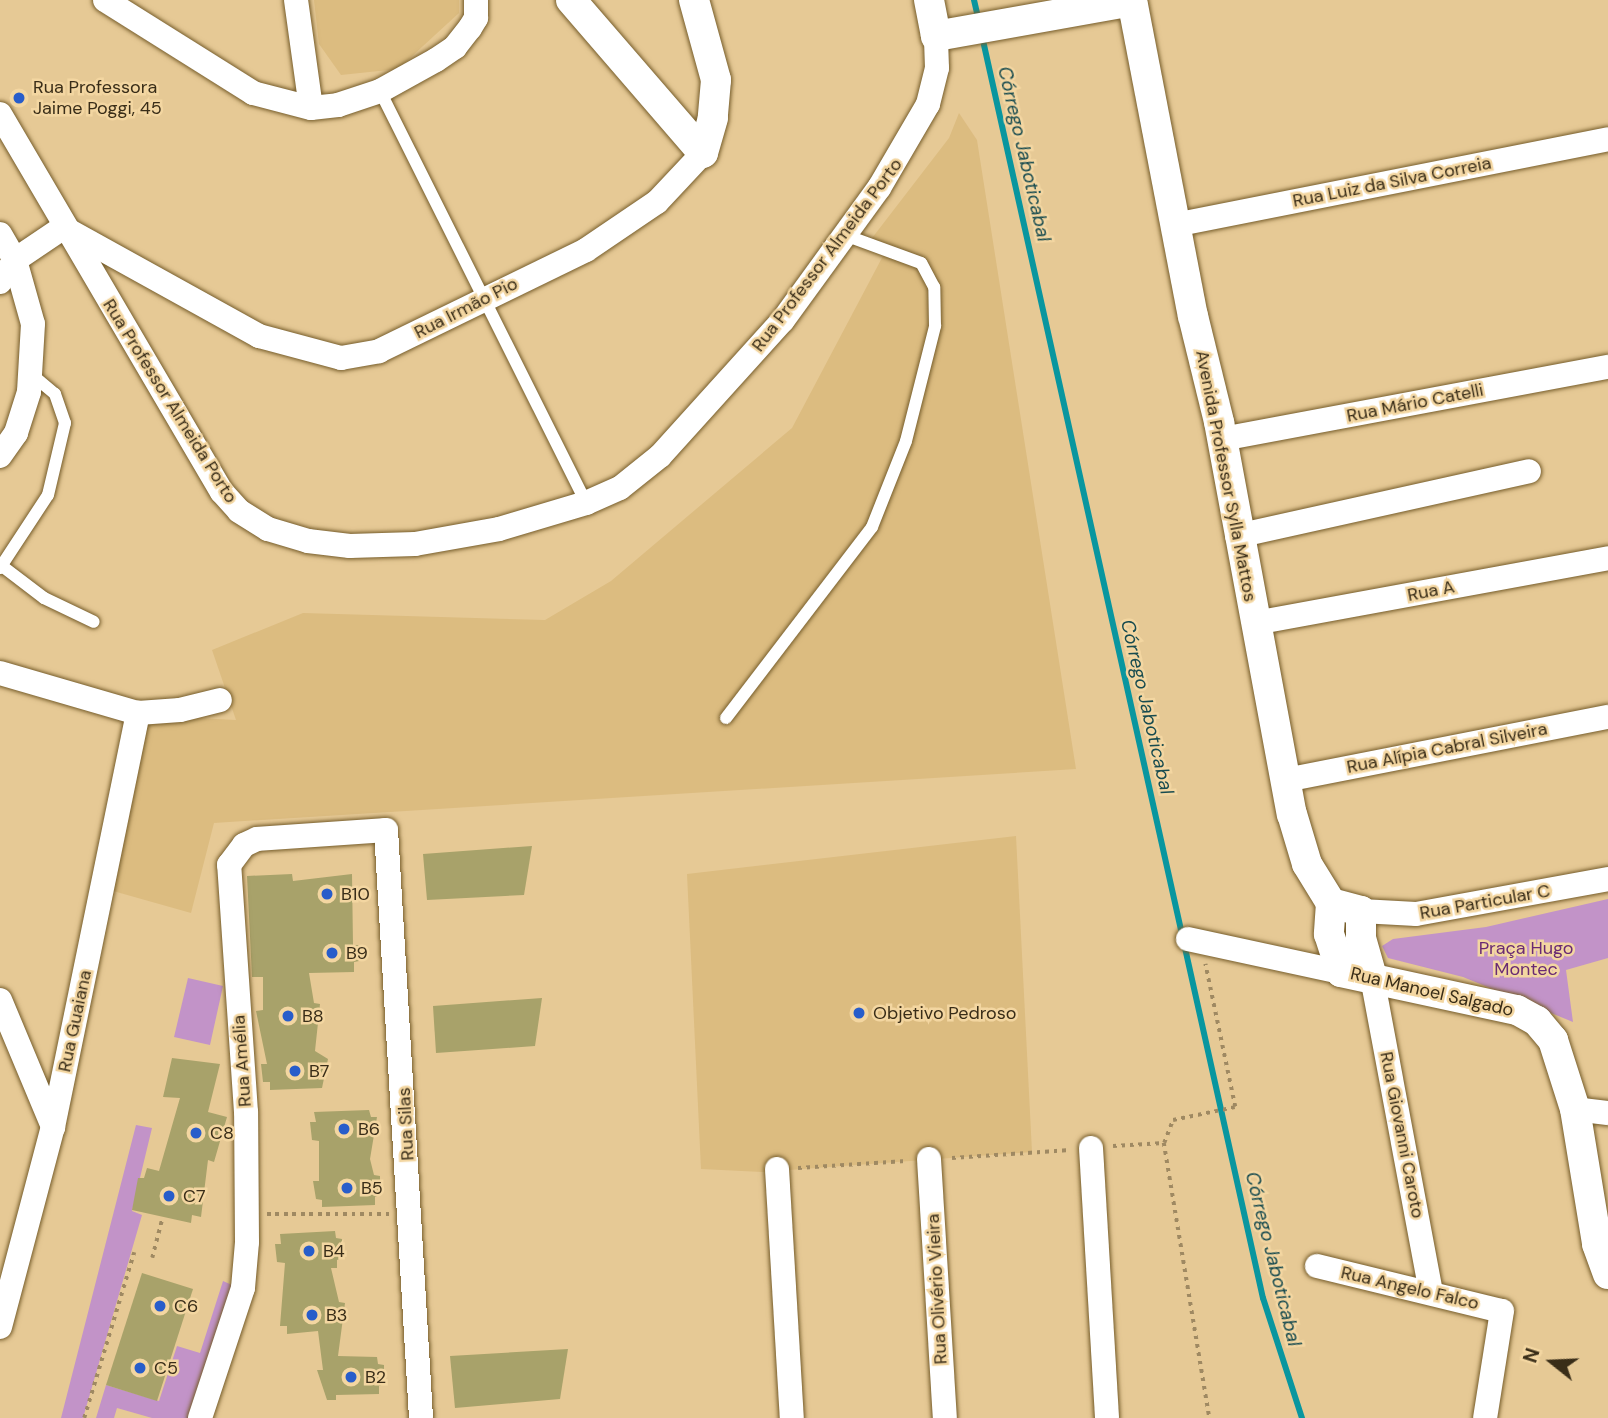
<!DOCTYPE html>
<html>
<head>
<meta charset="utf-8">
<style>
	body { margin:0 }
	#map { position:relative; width:1608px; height:1418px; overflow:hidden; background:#e6c995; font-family:"DM Sans",sans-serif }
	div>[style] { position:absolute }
	.built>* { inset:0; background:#dcbc80 }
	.green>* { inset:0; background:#c293c8 }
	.stream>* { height:6px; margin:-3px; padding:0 3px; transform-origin:3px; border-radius:3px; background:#09969f }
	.building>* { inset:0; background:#a8a26a }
	.path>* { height:3.5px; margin-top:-1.75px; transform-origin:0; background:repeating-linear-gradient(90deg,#9f8962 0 3.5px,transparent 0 8.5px) }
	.roads { filter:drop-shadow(0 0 2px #765d2b) drop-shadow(0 0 2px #765d2b) }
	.service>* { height:12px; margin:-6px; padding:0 6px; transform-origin:6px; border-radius:6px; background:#fff }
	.minor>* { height:24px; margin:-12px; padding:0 12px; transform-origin:12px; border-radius:12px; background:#fff }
	.tertiary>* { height:30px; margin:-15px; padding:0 15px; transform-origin:15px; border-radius:15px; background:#fff }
	.dots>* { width:19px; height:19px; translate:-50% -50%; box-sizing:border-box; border:4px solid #f3d6a1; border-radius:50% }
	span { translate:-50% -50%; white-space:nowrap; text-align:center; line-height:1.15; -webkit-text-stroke:5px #f3d6a1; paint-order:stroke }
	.poi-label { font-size:18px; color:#392d18 }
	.left { translate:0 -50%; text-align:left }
	.street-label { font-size:18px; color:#392d18 }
	.park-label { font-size:18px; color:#692a73 }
	.water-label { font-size:19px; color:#184b4f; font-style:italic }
	.north { position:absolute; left:1517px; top:1327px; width:70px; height:70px; -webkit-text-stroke:5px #f3d6a1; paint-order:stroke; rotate:288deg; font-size:19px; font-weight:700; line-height:28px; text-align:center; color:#392d18 }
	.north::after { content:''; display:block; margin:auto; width:24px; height:32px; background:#392d18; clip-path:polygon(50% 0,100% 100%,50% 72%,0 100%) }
</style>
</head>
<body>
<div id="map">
	<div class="built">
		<i style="clip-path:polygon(314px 0,459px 0,459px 13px,398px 69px,341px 75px,319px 44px)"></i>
		<i style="clip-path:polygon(959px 113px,977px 140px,1076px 769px,214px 823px,191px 913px,106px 889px,140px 715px,236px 720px,212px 650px,303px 613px,545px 620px,611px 581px,792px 428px,884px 254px,869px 242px,949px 138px)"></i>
		<i style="clip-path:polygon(1016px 836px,1032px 1152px,762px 1172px,701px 1169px,687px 874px)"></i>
	</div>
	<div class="green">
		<i style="clip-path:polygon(1608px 899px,1608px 958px,1566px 970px,1573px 1022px,1463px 977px,1388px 958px,1382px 946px,1393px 939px,1486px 927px)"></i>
		<i style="clip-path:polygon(188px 978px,223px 986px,210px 1045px,174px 1037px)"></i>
		<i style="clip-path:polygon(136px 1125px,152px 1128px,132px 1211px,142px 1215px,83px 1418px,61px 1418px)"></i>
		<i style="clip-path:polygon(223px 1281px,241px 1289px,198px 1418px,152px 1418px,117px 1408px,114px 1418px,96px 1418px,106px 1385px,159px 1401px,177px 1346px,200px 1353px)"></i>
	</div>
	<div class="stream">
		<i style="left:974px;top:0;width:23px;rotate:77deg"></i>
		<i style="left:982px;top:36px;width:1293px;rotate:77.45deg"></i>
		<i style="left:1263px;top:1298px;width:126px;rotate:72deg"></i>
	</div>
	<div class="building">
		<i style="clip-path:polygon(532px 846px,524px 895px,427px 900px,423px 854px)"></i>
		<i style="clip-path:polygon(292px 874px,293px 881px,352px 874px,353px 945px,359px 945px,359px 961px,354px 962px,354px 972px,309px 973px,314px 1003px,320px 1004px,315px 1051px,328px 1059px,322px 1088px,270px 1090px,270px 1082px,263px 1082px,261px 1064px,267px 1064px,256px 1011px,263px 1010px,263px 977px,252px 977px,247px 876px)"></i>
		<i style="clip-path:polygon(542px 998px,535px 1046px,436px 1053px,433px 1006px)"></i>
		<i style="clip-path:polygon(172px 1058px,220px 1064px,208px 1112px,227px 1117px,214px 1162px,208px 1160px,201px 1217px,192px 1215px,191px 1223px,132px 1210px,138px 1178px,144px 1178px,147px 1168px,159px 1171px,180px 1098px,163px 1097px)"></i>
		<i style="clip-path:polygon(369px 1110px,371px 1117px,377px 1117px,370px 1159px,374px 1175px,380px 1176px,380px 1195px,375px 1197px,375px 1205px,322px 1207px,322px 1200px,316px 1199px,313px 1181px,319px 1181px,319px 1141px,312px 1140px,310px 1122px,316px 1122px,314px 1112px)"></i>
		<i style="clip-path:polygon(335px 1231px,336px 1238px,342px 1239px,342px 1258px,337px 1260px,337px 1268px,331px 1268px,339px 1302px,345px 1303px,338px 1356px,377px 1357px,378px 1364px,384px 1365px,384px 1384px,379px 1386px,379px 1394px,336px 1395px,336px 1400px,327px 1400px,317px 1370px,323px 1370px,318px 1331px,287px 1334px,287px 1326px,280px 1326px,285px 1263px,277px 1262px,275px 1244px,281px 1244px,280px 1234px)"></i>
		<i style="clip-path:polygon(142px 1273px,193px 1289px,157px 1401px,106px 1385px)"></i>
		<i style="clip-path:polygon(568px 1349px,560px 1399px,455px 1408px,450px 1356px)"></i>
	</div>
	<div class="path">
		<i style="left:1164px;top:1143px;width:277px;rotate:80.6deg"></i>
		<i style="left:1113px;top:1146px;width:51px;rotate:-3.4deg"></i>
		<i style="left:1164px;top:1143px;width:25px;rotate:-69deg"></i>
		<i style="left:1173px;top:1120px;width:63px;rotate:-11.8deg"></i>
		<i style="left:1235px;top:1107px;width:146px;rotate:-101.8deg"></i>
		<i style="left:952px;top:1158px;width:118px;rotate:-3.9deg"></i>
		<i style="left:798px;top:1168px;width:108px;rotate:-3.7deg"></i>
		<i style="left:267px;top:1214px;width:122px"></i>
		<i style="left:152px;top:1258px;width:40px;rotate:-75.6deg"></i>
		<i style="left:84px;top:1418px;width:173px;rotate:-73.2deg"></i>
	</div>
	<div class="roads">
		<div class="service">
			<i style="left:380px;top:91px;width:461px;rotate:63.4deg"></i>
			<i style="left:2px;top:566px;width:53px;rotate:37.3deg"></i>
			<i style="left:44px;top:598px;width:55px;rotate:25.6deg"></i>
			<i style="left:0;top:568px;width:87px;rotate:-56.7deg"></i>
			<i style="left:48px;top:495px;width:74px;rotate:-76.7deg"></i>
			<i style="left:65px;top:423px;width:31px;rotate:-109deg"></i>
			<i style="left:55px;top:394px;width:31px;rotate:-140deg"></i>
			<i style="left:726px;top:718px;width:240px;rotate:-52.6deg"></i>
			<i style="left:872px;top:527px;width:92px;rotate:-68.4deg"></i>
			<i style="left:906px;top:441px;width:119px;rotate:-75.8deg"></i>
			<i style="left:935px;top:326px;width:39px;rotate:-91deg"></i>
			<i style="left:934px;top:287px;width:27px;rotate:-118deg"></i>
			<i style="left:921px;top:263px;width:81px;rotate:-159.8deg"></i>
		</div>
		<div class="minor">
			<i style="left:105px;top:0;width:175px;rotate:32.1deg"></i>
			<i style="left:253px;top:93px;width:60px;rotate:14.5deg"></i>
			<i style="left:311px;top:108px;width:27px;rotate:-6deg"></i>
			<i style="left:338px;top:105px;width:44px;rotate:-18.4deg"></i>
			<i style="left:380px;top:91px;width:64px;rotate:-29deg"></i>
			<i style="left:436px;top:60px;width:23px;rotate:-34deg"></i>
			<i style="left:455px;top:47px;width:24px;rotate:-52deg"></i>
			<i style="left:470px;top:28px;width:12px;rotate:-59deg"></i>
			<i style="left:476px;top:18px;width:18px;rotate:-90deg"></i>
			<i style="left:296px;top:0;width:109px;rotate:82.1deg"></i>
			<i style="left:0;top:114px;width:438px;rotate:59.6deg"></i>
			<i style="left:222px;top:492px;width:25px;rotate:48deg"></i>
			<i style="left:239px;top:511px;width:34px;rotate:32deg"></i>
			<i style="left:268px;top:529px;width:42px;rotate:16.7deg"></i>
			<i style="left:308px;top:541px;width:42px;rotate:6.8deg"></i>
			<i style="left:350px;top:546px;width:65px;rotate:-1.8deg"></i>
			<i style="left:415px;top:544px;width:85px;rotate:-10.1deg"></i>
			<i style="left:499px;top:529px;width:91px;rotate:-16.6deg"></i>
			<i style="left:586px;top:503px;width:37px;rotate:-24deg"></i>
			<i style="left:620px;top:488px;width:51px;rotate:-38.7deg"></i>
			<i style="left:660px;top:456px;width:183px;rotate:-47.9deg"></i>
			<i style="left:783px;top:320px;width:163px;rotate:-54deg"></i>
			<i style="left:879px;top:188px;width:97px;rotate:-59.7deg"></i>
			<i style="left:928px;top:104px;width:37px;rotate:-76deg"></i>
			<i style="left:937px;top:68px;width:32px;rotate:-92deg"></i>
			<i style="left:1175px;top:225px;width:441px;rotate:-11.2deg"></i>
			<i style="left:64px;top:228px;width:223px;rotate:29deg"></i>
			<i style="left:259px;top:336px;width:85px;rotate:15deg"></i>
			<i style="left:341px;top:358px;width:39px;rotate:-10deg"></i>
			<i style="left:379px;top:351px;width:230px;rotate:-26deg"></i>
			<i style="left:586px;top:250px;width:86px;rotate:-34.1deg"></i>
			<i style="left:657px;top:202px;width:67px;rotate:-46.8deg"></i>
			<i style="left:0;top:234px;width:30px;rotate:60deg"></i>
			<i style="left:15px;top:260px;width:66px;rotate:74.3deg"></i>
			<i style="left:33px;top:324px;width:68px;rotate:93.4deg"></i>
			<i style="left:29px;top:392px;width:43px;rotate:107.6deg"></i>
			<i style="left:16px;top:433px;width:28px;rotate:125deg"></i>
			<i style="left:0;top:282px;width:27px;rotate:-56deg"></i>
			<i style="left:15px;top:260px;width:59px;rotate:-34deg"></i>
			<i style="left:1222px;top:439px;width:393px;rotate:-10.6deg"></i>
			<i style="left:1237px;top:536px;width:299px;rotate:-12.5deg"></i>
			<i style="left:1255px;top:623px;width:359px;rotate:-10.4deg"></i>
			<i style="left:0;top:673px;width:144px;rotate:16.2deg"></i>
			<i style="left:138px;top:713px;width:42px;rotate:-4.1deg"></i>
			<i style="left:180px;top:710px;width:41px;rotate:-14deg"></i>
			<i style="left:1286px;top:780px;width:328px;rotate:-11.1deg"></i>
			<i style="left:1361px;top:911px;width:55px;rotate:3.1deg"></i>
			<i style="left:1416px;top:914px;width:195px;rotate:-10.3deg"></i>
			<i style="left:1188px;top:939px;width:157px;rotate:12.2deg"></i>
			<i style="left:1372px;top:977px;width:320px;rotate:79.4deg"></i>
			<i style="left:0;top:1000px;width:138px;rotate:67.3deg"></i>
			<i style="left:1575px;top:1109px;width:33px;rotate:7deg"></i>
			<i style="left:1091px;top:1148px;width:270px;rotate:86.6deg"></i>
			<i style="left:929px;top:1159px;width:259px;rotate:86.5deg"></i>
			<i style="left:777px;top:1169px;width:249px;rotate:86.6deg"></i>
			<i style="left:1317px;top:1266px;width:190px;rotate:13.7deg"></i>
			<i style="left:1502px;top:1311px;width:108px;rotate:99deg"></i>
			<i style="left:0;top:1327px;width:207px;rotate:-75.2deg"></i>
			<i style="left:53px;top:1127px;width:423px;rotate:-78.4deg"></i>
			<i style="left:200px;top:1418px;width:137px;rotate:-71.7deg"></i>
			<i style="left:243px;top:1288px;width:46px;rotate:-85deg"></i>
			<i style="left:247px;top:1242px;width:130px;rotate:-90.4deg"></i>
			<i style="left:246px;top:1112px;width:248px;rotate:-93.9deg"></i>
			<i style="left:229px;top:865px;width:25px;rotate:-53deg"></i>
			<i style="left:244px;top:845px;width:14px;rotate:-25deg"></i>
			<i style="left:257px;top:839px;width:129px;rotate:-4deg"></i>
			<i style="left:386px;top:830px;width:589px;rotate:86.59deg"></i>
		</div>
		<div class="tertiary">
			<i style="left:571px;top:0;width:202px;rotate:49.2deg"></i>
			<i style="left:694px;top:0;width:83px;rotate:74.6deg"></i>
			<i style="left:716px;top:80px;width:38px;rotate:95deg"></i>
			<i style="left:713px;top:118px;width:36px;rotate:106deg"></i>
			<i style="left:929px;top:0;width:37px;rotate:79deg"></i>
			<i style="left:936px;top:36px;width:199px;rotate:-10.1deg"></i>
			<i style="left:1132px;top:0;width:322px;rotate:79.1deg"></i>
			<i style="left:1193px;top:316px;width:109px;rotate:76.2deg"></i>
			<i style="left:1219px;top:422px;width:399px;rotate:79.5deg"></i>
			<i style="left:1292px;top:814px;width:52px;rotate:73.3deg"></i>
			<i style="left:1307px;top:864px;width:46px;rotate:58.4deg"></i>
			<i style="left:1331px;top:903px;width:31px;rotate:15deg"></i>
			<i style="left:1361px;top:911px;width:27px;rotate:90deg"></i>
			<i style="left:1361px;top:938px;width:41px;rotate:74.2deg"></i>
			<i style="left:1331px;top:903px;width:31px;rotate:94deg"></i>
			<i style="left:1329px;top:934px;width:40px;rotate:72deg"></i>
			<i style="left:1341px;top:972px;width:180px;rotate:12.2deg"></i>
			<i style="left:1517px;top:1010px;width:23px;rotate:29deg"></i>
			<i style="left:1537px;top:1021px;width:25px;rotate:50deg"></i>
			<i style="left:1553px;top:1040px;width:72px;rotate:72.3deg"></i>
			<i style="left:1575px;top:1109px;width:137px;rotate:80.7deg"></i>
			<i style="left:1597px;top:1244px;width:32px;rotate:70deg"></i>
		</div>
	</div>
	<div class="dots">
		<i style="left:19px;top:98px;background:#285dca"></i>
		<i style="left:327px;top:894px;background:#285dca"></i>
		<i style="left:332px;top:953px;background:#285dca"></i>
		<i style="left:859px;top:1013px;background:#285dca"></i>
		<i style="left:288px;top:1016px;background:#285dca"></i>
		<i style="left:295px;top:1071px;background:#285dca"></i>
		<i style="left:344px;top:1129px;background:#285dca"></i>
		<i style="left:196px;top:1133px;background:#285dca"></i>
		<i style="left:347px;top:1188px;background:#285dca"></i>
		<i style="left:169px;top:1196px;background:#285dca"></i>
		<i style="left:309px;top:1251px;background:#285dca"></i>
		<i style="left:160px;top:1306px;background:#285dca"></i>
		<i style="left:312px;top:1315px;background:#285dca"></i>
		<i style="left:140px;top:1368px;background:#285dca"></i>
		<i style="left:351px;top:1377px;background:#285dca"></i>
	</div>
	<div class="poi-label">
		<span class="left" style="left:33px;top:98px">Rua Professora<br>Jaime Poggi, 45</span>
		<span class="left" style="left:341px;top:894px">B10</span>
		<span class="left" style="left:346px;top:953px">B9</span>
		<span class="left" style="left:873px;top:1013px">Objetivo Pedroso</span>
		<span class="left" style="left:302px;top:1016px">B8</span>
		<span class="left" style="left:309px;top:1071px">B7</span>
		<span class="left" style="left:358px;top:1129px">B6</span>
		<span class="left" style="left:210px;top:1133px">C8</span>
		<span class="left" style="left:361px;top:1188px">B5</span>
		<span class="left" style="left:183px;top:1196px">C7</span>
		<span class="left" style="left:323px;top:1251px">B4</span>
		<span class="left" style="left:174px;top:1306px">C6</span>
		<span class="left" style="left:326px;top:1315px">B3</span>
		<span class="left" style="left:154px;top:1368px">C5</span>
		<span class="left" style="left:365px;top:1377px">B2</span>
	</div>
	<div class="street-label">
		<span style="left:1392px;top:182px;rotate:-11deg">Rua Luiz da Silva Correia</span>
		<span style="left:827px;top:255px;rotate:-53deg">Rua Professor Almeida Porto</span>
		<span style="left:466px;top:308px;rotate:-27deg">Rua Irmão Pio</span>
		<span style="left:170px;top:401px;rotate:58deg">Rua Professor Almeida Porto</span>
		<span style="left:1415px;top:403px;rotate:-11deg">Rua Mário Catelli</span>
		<span style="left:1226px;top:476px;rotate:79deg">Avenida Professor Sylla Mattos</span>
		<span style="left:1431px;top:591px;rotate:-11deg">Rua A</span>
		<span style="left:1447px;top:748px;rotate:-11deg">Rua Alípia Cabral Silveira</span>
		<span style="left:1485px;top:902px;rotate:-10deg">Rua Particular C</span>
		<span style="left:1432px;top:992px;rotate:13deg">Rua Manoel Salgado</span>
		<span style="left:75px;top:1021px;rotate:-78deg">Rua Guaiana</span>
		<span style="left:242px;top:1061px;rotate:-94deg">Rua Amélia</span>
		<span style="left:406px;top:1124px;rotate:-93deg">Rua Silas</span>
		<span style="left:1402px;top:1135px;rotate:79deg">Rua Giovanni Caroto</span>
		<span style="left:1410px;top:1288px;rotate:13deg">Rua Angelo Falco</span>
		<span style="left:937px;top:1289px;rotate:-93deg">Rua Olivério Vieira</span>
	</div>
	<div class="park-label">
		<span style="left:1526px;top:959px">Praça Hugo<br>Montec</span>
	</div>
	<div class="water-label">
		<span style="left:1024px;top:154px;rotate:77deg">Córrego Jaboticabal</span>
		<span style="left:1147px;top:707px;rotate:77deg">Córrego Jaboticabal</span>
		<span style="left:1273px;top:1259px;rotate:76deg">Córrego Jaboticabal</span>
	</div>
	<div class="north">N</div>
</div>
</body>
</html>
